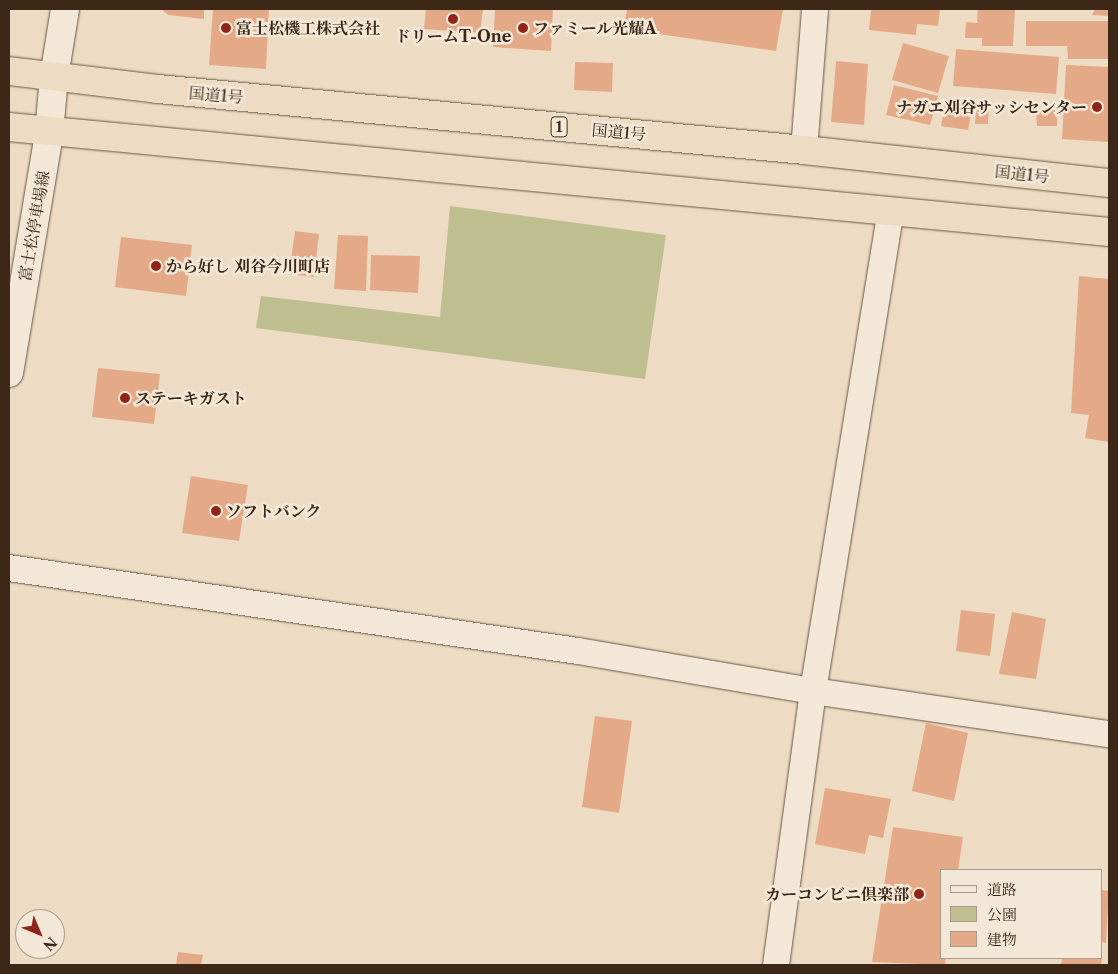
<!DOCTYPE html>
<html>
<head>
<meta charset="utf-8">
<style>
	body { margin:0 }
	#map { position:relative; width:1118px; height:974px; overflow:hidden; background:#eddcc3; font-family:"Libre Caslon Text","Noto Serif JP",serif }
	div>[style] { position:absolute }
	.green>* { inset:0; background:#bfbe8f }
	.building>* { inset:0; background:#e4aa88 }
	.roads { filter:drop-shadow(0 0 1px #695543) drop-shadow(0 0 1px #695543) }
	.minor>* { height:26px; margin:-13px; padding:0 13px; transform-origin:13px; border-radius:13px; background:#f3e8d8 }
	.secondary>* { height:28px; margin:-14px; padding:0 14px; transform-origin:14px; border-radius:14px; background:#f3e8d8 }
	.trunk>* { height:28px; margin:-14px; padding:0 14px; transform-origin:14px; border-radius:14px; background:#eddcc3 }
	.dots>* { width:14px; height:14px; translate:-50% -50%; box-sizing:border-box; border:2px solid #f3e8d8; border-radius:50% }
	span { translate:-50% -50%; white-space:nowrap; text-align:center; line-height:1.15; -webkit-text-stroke:5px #f3e8d8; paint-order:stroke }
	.shield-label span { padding:1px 4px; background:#f3e8d8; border:1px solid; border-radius:4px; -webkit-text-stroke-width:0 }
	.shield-label { font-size:15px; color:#3d2818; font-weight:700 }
	.poi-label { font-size:16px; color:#3d2818; font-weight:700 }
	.left { translate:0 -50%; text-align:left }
	.right { translate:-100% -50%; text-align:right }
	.street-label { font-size:16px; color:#3d2818 }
	.frame { position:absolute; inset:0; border:10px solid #3d2818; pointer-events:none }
	.legend { position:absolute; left:940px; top:869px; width:162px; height:90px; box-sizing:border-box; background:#f3e8d8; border:1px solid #aa9b8b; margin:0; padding:6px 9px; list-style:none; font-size:15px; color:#3d2818 }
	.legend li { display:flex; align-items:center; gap:10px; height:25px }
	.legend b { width:25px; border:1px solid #aa9b8b }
	.north { position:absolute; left:15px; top:909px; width:50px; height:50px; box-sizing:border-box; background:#f3e8d8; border:1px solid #aa9b8b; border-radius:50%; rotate:135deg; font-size:14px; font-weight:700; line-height:20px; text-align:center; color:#3d2818 }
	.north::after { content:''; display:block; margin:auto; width:18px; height:22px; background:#8f2418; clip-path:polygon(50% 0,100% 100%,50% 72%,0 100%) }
</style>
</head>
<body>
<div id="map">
	<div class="green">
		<i style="clip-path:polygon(450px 206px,666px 235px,645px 379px,256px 328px,261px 296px,440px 317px)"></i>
	</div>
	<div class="building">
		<i style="clip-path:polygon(161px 9px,204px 9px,204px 19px,168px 15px)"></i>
		<i style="clip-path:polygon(213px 9px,269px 9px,266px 69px,209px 65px)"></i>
		<i style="clip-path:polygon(426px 9px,483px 9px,480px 33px,424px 29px)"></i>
		<i style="clip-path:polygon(495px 9px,553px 9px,551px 51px,493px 47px)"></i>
		<i style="clip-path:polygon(627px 9px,783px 9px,776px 51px,624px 29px)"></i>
		<i style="clip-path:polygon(871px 9px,940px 9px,938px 26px,917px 24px,916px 35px,869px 30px)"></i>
		<i style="clip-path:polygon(978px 9px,1015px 9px,1013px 46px,982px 46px,982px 38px,965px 38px,966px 22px,977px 23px)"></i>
		<i style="clip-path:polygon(1095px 9px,1109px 9px,1109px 16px,1092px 15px)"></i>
		<i style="clip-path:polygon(1026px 21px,1109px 21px,1109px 59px,1068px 59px,1067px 46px,1026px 46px)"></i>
		<i style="clip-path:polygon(903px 43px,949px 56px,938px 93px,892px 80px)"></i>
		<i style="clip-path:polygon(956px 49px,1059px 57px,1056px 94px,953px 86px)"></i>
		<i style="clip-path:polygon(836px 61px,868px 64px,864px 125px,831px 122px)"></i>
		<i style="clip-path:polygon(575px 62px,613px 63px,612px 92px,574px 90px)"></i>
		<i style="clip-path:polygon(1066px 65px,1109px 67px,1109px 142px,1062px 139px)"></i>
		<i style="clip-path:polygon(894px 85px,938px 96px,930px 125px,886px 115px)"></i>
		<i style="clip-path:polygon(946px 98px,973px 103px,968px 130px,941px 126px)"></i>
		<i style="clip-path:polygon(977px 101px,989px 102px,988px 124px,975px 124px)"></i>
		<i style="clip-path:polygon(1057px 110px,1057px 126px,1037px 126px,1036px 111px)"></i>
		<i style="clip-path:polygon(295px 231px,319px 234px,314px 277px,289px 274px)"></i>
		<i style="clip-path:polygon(338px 235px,368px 236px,366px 291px,334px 289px)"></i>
		<i style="clip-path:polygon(121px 237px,192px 245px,186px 296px,115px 287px)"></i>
		<i style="clip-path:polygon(371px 255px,420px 256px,418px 293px,370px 290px)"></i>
		<i style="clip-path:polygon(1079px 276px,1109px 279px,1109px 442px,1085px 438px,1089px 415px,1071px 413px)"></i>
		<i style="clip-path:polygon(98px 368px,160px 374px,154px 424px,92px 417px)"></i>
		<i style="clip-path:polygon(191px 476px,248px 485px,239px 541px,182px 533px)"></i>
		<i style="clip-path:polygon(961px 610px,995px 614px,990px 656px,956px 651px)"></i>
		<i style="clip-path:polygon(1012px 612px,1046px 619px,1036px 679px,999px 674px)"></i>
		<i style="clip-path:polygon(595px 716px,632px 721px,619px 813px,582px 807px)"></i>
		<i style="clip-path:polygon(926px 723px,968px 733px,954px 801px,912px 791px)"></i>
		<i style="clip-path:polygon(825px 788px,891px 799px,883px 838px,869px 835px,865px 854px,815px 844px)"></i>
		<i style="clip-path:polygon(893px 827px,963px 837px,958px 870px,942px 870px,942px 958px,946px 958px,945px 965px,872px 962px)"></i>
		<i style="clip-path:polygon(1102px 890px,1109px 891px,1106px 943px,1102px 942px)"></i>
		<i style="clip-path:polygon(178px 952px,203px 955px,201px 965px,176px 965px)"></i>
		<i style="clip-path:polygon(1062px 958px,1102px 958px,1101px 965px,1061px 965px)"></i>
	</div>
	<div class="roads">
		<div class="minor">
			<i style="left:804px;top:150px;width:141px;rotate:-85.5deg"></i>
			<i style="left:9px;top:568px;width:575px;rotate:8.3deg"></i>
			<i style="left:578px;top:651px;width:238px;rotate:9.7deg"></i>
			<i style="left:813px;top:691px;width:299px;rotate:8.3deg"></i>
			<i style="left:776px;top:965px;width:276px;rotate:-82.3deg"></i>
			<i style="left:813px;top:691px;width:486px;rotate:-80.8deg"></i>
		</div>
		<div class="secondary">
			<i style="left:9px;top:373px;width:243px;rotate:-80.5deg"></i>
			<i style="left:49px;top:133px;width:56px;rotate:-84.9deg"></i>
			<i style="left:54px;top:77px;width:69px;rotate:-80.8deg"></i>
		</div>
		<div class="trunk">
			<i style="left:9px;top:71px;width:150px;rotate:6.9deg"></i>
			<i style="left:158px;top:89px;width:649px;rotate:5.39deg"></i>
			<i style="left:804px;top:150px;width:307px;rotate:6.2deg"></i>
			<i style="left:9px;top:127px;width:1105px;rotate:5.45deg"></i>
		</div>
	</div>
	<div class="dots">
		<i style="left:453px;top:19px;background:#8f2418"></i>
		<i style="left:226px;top:28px;background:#8f2418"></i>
		<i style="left:523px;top:28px;background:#8f2418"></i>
		<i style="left:1097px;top:107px;background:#8f2418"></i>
		<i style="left:156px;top:266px;background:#8f2418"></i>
		<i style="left:125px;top:398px;background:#8f2418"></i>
		<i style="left:216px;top:511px;background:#8f2418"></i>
		<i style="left:919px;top:894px;background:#8f2418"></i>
	</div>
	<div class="shield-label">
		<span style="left:559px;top:127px">1</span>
	</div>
	<div class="poi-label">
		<span class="left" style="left:236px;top:28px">富士松機工株式会社</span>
		<span class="left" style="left:533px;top:28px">ファミール光耀A</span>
		<span style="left:453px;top:36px">ドリームT-One</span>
		<span class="right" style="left:1087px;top:107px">ナガエ刈谷サッシセンター</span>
		<span class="left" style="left:166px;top:266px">から好し 刈谷今川町店</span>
		<span class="left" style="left:135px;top:398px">ステーキガスト</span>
		<span class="left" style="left:226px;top:511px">ソフトバンク</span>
		<span class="right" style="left:909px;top:894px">カーコンビニ倶楽部</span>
	</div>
	<div class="street-label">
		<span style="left:216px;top:95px;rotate:5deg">国道1号</span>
		<span style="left:619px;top:132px;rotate:5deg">国道1号</span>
		<span style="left:1022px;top:174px;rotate:6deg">国道1号</span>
		<span style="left:34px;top:226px;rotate:-80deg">富士松停車場線</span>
	</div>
	<div class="frame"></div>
	<ul class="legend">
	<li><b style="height:6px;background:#f3e8d8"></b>道路</li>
	<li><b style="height:14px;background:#bfbe8f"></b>公園</li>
	<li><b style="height:14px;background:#e4aa88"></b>建物</li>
	</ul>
	<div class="north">N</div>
</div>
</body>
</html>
